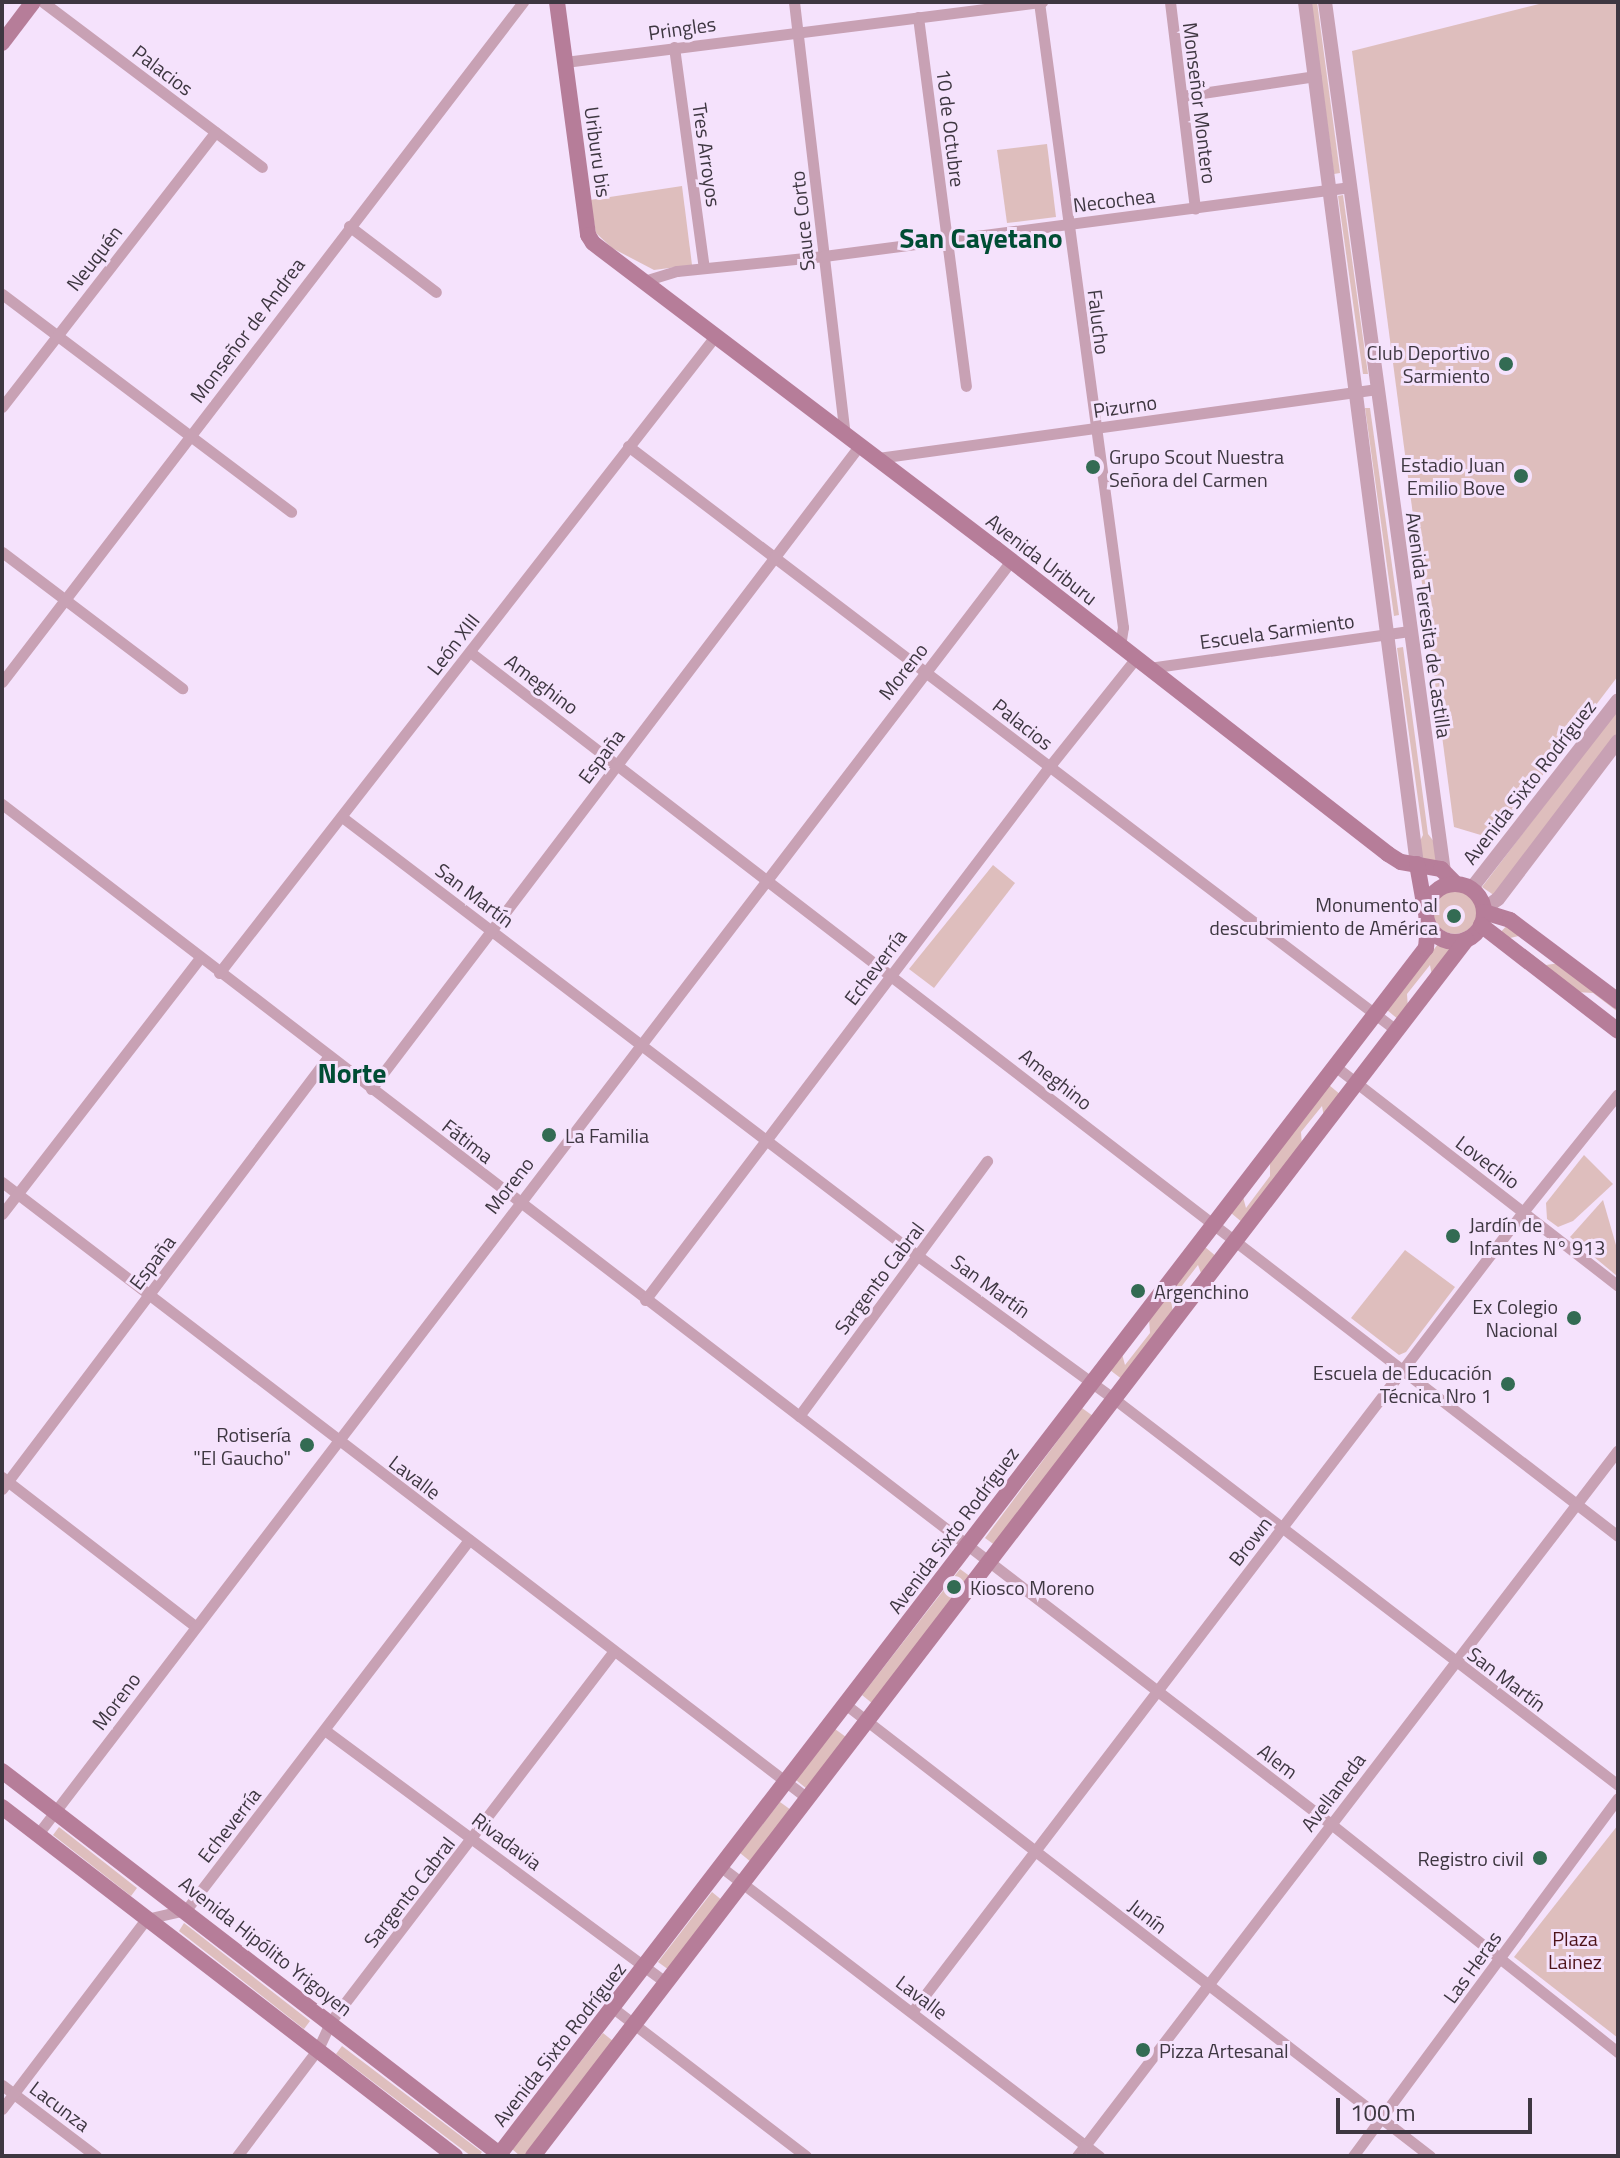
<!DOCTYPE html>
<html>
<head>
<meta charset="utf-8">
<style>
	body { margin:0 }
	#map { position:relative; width:1620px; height:2158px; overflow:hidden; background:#f5e2fc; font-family:"Titillium Web",sans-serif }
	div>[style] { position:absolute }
	.green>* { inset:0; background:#debebd }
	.round { border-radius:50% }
	.minor>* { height:11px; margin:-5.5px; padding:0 5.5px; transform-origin:5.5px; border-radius:5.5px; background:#c8a1b4 }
	.tertiary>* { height:14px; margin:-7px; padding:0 7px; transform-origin:7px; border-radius:7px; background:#c8a1b4 }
	.secondary>* { height:16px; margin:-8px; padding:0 8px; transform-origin:8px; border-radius:8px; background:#b67d99 }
	.secondary>.ring { margin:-8px; padding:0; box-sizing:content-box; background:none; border:16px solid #b67d99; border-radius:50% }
	.dots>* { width:22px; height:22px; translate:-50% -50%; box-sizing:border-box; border:4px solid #f5e2fc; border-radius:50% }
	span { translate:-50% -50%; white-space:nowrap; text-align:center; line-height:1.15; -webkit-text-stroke:6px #f5e2fc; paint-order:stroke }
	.street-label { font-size:20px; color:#3e3741 }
	.poi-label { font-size:20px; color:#3e3741 }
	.right { translate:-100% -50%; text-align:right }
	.left { translate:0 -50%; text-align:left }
	.park-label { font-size:20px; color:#4e1319 }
	.district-label { font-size:28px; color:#004d34; font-weight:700 }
	.frame { position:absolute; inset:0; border:4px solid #3e3741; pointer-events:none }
	.scale { position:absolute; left:1336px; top:2098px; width:196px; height:36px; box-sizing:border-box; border:4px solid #3e3741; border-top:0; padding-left:10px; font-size:24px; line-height:28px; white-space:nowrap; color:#3e3741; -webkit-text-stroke:6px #f5e2fc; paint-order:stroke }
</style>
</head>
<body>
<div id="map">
	<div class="green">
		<i style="clip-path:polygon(1311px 2px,1317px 2px,1340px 173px,1334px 174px)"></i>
		<i style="clip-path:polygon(1547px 2px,1618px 2px,1618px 676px,1494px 839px,1454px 827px,1352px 51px)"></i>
		<i style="clip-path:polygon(1047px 144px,1056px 217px,1007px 223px,997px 150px)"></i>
		<i style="clip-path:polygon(682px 186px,692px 265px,654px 270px,612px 248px,596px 233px,590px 200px)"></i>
		<i style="clip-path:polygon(1343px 195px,1368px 374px,1363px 374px,1338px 196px)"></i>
		<i style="clip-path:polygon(1365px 408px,1370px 408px,1399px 615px,1394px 616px)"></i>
		<i style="clip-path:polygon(1403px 647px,1428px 834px,1435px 843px,1437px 863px,1421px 858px,1419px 843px,1423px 835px,1397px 648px)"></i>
		<i style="clip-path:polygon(1618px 708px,1618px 733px,1495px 896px,1482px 887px)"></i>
		<i style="clip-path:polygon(993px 865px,1015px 883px,934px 988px,909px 969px)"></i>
		<i class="round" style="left:1433px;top:890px;width:44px;height:44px"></i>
		<i style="clip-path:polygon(1508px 924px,1523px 935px,1510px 938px,1546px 965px,1560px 963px,1618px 1008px,1618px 1012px,1593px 993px,1576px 992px,1499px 934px)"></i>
		<i style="clip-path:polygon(1438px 944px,1452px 947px,1432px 976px,1430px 965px,1407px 994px,1408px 1008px,1399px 1020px,1387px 1010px)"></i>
		<i style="clip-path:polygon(1329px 1085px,1341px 1095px,1324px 1117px,1322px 1106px,1301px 1132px,1302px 1146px,1243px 1223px,1231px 1213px,1243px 1197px,1246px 1208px,1270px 1176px,1270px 1162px)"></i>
		<i style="clip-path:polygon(1584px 1155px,1613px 1184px,1573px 1221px,1558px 1227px,1547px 1219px,1546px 1203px)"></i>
		<i style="clip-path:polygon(1603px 1200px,1618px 1252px,1617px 1276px,1570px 1237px)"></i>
		<i style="clip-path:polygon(1205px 1247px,1217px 1257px,1202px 1276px,1198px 1265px,1171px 1300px,1173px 1313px,1123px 1380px,1110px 1370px,1122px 1354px,1125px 1365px,1150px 1333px,1149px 1319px)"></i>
		<i style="clip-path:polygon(1405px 1250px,1455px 1287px,1406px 1352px,1399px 1355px,1351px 1318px)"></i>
		<i style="clip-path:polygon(1082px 1408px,1093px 1416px,996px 1546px,985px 1538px)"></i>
		<i style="clip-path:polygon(960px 1569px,971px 1577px,873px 1704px,862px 1695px)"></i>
		<i style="clip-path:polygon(835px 1729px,846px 1737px,807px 1789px,796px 1780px)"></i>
		<i style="clip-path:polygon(780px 1802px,791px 1810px,751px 1862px,740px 1853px)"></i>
		<i style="clip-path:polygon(1618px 1825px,1618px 2038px,1514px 1957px)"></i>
		<i style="clip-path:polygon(59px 1827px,137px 1888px,131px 1896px,53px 1835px)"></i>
		<i style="clip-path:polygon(712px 1892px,723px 1901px,669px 1970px,658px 1962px)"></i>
		<i style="clip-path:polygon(184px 1923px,310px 2021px,304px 2029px,179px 1931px)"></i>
		<i style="clip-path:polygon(603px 2033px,613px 2041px,524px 2156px,520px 2156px,512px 2149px)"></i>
		<i style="clip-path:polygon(342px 2046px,482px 2152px,479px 2156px,471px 2156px,336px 2054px)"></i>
	</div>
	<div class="minor">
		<i style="left:43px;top:2px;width:274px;rotate:37deg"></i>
		<i style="left:794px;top:2px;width:436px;rotate:83.3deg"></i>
		<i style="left:1039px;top:2px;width:631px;rotate:82.35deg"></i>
		<i style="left:1123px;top:627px;width:19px;rotate:99deg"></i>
		<i style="left:1170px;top:2px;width:208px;rotate:83.1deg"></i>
		<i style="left:918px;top:17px;width:372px;rotate:82.6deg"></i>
		<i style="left:674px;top:47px;width:223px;rotate:82.3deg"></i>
		<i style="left:565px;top:62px;width:481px;rotate:-7.2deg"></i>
		<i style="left:1182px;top:96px;width:135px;rotate:-8.5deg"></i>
		<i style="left:349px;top:226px;width:109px;rotate:37.2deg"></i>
		<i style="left:644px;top:281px;width:34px;rotate:-17deg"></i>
		<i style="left:677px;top:271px;width:148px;rotate:-5.8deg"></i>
		<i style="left:824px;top:256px;width:531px;rotate:-7.46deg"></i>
		<i style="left:2px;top:294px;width:362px;rotate:37deg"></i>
		<i style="left:2px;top:407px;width:348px;rotate:-52.2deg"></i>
		<i style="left:628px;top:446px;width:965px;rotate:37.25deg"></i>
		<i style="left:878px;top:458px;width:504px;rotate:-7.87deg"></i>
		<i style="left:2px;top:552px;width:226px;rotate:37.1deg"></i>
		<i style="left:470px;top:652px;width:1449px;rotate:37.6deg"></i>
		<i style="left:1149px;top:668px;width:263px;rotate:-8.1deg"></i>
		<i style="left:2px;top:682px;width:857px;rotate:-52.54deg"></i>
		<i style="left:2px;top:804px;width:1675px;rotate:37.51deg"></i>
		<i style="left:1331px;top:1824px;width:367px;rotate:38.5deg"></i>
		<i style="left:342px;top:817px;width:724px;rotate:37.31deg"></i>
		<i style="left:918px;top:1256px;width:241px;rotate:36.1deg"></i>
		<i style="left:1113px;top:1398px;width:636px;rotate:37.46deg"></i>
		<i style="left:219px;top:973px;width:809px;rotate:-52.08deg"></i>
		<i style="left:1336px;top:1067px;width:357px;rotate:37.8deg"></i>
		<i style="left:371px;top:1089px;width:807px;rotate:-52.8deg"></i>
		<i style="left:2px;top:1182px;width:1014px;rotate:37.42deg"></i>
		<i style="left:2px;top:1214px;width:324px;rotate:-52.3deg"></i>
		<i style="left:645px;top:1300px;width:669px;rotate:-52.84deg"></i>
		<i style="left:1049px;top:767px;width:139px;rotate:-51.4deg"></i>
		<i style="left:799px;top:1416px;width:317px;rotate:-53.6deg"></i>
		<i style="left:2px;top:1477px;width:244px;rotate:37.7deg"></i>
		<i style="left:2px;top:1489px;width:543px;rotate:-52.94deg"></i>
		<i style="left:845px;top:1704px;width:739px;rotate:37.69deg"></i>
		<i style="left:326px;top:1731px;width:422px;rotate:36.5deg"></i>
		<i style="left:38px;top:1834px;width:1602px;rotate:-52.61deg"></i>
		<i style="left:721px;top:1867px;width:476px;rotate:37.4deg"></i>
		<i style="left:613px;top:2008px;width:243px;rotate:37.5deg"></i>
		<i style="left:912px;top:2012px;width:1007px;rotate:-52.63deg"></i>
		<i style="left:1523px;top:1212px;width:151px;rotate:-51.2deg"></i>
		<i style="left:2px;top:2085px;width:118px;rotate:37.1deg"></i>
		<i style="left:2px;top:2109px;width:238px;rotate:-52.8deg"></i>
		<i style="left:146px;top:1919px;width:41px;rotate:-12.7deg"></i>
		<i style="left:186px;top:1910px;width:466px;rotate:-52.6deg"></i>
		<i style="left:237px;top:2156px;width:134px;rotate:-52.9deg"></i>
		<i style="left:318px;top:2049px;width:31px;rotate:-65deg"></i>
		<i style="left:331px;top:2021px;width:464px;rotate:-52.6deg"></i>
		<i style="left:1077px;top:2156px;width:889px;rotate:-52.54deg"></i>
		<i style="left:1353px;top:2156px;width:445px;rotate:-53.5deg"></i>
	</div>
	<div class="tertiary">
		<i style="left:1305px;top:2px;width:869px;rotate:82.6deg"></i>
		<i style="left:1325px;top:2px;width:878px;rotate:82.21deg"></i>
		<i style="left:1471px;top:889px;width:239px;rotate:-52.1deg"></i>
		<i style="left:1484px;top:909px;width:17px;rotate:-36deg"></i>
		<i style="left:1498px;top:899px;width:198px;rotate:-52.8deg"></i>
	</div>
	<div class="secondary">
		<i style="left:557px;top:2px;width:235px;rotate:82.4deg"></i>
		<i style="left:588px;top:235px;width:9px;rotate:58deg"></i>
		<i style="left:593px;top:243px;width:505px;rotate:37.19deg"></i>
		<i style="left:995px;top:548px;width:498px;rotate:37.9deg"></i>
		<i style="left:1388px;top:854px;width:15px;rotate:32deg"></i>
		<i style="left:1401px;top:862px;width:41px;rotate:9.9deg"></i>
		<i style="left:1441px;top:869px;width:21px;rotate:45deg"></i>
		<i style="left:2px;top:43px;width:51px;rotate:-52.9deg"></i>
		<i style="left:1417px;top:864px;width:46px;rotate:79.9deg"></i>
		<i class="ring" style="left:1426px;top:884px;width:42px;height:42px"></i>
		<i style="left:1484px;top:912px;width:27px;rotate:17deg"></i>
		<i style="left:1510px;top:920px;width:135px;rotate:36.9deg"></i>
		<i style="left:1481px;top:925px;width:173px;rotate:37.7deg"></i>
		<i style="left:2px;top:1771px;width:631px;rotate:37.6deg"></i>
		<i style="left:2px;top:1807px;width:572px;rotate:37.61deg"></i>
		<i style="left:498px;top:2156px;width:1523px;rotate:-52.47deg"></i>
		<i style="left:1426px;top:948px;width:24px;rotate:-85deg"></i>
		<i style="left:533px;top:2156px;width:1533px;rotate:-52.5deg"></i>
	</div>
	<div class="dots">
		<i style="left:1506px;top:364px;background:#336b53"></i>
		<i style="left:1093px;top:467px;background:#336b53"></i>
		<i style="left:1521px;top:476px;background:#336b53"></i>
		<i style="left:1454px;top:916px;background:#336b53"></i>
		<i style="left:549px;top:1135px;background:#336b53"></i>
		<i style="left:1453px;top:1236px;background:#336b53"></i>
		<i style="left:1138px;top:1291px;background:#336b53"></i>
		<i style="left:1574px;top:1318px;background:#336b53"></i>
		<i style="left:1508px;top:1384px;background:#336b53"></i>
		<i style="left:307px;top:1445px;background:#336b53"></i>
		<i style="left:954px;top:1587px;background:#336b53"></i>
		<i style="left:1540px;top:1858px;background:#336b53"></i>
		<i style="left:1143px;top:2050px;background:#336b53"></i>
	</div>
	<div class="street-label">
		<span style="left:682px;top:28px;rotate:-8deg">Pringles</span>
		<span style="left:163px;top:70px;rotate:37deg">Palacios</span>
		<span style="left:1200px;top:103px;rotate:83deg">Monseñor Montero</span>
		<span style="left:951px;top:128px;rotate:83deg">10 de Octubre</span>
		<span style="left:598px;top:152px;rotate:82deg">Uriburu bis</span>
		<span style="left:707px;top:155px;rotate:82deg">Tres Arroyos</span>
		<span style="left:1114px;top:200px;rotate:-7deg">Necochea</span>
		<span style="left:802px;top:221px;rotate:-96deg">Sauce Corto</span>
		<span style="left:94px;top:258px;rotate:-52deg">Neuquén</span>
		<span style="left:1099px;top:322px;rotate:83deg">Falucho</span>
		<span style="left:247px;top:330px;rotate:-53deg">Monseñor de Andrea</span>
		<span style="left:1125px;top:406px;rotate:-8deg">Pizurno</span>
		<span style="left:1042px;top:559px;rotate:38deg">Avenida Uriburu</span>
		<span style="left:1429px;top:625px;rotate:82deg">Avenida Teresita de Castilla</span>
		<span style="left:1277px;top:631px;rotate:-8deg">Escuela Sarmiento</span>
		<span style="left:453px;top:644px;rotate:-52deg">León XIII</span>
		<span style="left:903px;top:671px;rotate:-52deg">Moreno</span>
		<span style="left:542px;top:684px;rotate:37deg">Ameghino</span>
		<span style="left:1023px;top:724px;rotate:38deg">Palacios</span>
		<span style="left:601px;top:756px;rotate:-53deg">España</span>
		<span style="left:1529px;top:782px;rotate:-52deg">Avenida Sixto Rodríguez</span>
		<span style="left:475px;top:895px;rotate:37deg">San Martín</span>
		<span style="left:875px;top:967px;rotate:-53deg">Echeverría</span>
		<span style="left:1056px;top:1079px;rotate:38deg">Ameghino</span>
		<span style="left:468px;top:1141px;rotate:38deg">Fátima</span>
		<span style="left:1488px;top:1162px;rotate:37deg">Lovechio</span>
		<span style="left:509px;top:1185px;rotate:-52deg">Moreno</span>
		<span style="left:152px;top:1262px;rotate:-53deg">España</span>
		<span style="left:879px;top:1278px;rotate:-53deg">Sargento Cabral</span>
		<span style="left:991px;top:1286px;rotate:36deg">San Martín</span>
		<span style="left:415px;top:1477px;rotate:37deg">Lavalle</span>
		<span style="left:953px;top:1530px;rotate:-53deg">Avenida Sixto Rodríguez</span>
		<span style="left:1250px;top:1541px;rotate:-52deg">Brown</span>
		<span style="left:1507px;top:1679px;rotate:37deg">San Martín</span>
		<span style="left:116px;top:1701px;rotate:-53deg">Moreno</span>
		<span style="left:1278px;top:1761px;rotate:37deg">Alem</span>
		<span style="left:1333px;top:1792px;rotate:-53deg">Avellaneda</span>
		<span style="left:229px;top:1825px;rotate:-52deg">Echeverría</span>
		<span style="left:507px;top:1841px;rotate:37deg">Rivadavia</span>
		<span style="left:409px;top:1892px;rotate:-52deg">Sargento Cabral</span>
		<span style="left:1148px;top:1916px;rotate:38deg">Junín</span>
		<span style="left:266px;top:1946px;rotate:38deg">Avenida Hipólito Yrigoyen</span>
		<span style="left:1472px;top:1967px;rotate:-54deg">Las Heras</span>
		<span style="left:922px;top:1997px;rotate:37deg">Lavalle</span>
		<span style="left:559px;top:2044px;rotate:-52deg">Avenida Sixto Rodríguez</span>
		<span style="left:60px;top:2106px;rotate:37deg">Lacunza</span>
	</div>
	<div class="poi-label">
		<span class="right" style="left:1490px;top:364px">Club Deportivo<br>Sarmiento</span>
		<span class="left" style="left:1109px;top:468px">Grupo Scout Nuestra<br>Señora del Carmen</span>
		<span class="right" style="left:1505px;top:476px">Estadio Juan<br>Emilio Bove</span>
		<span class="right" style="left:1438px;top:916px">Monumento al<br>descubrimiento de América</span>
		<span class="left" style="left:565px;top:1135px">La Familia</span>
		<span class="left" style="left:1469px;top:1236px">Jardín de<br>Infantes N° 913</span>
		<span class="left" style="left:1154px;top:1291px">Argenchino</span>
		<span class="right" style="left:1558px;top:1318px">Ex Colegio<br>Nacional</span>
		<span class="right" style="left:1492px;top:1384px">Escuela de Educación<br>Técnica Nro 1</span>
		<span class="right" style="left:291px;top:1446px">Rotisería<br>"El Gaucho"</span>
		<span class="left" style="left:970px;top:1587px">Kiosco Moreno</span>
		<span class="right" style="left:1524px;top:1858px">Registro civil</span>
		<span class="left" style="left:1159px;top:2050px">Pizza Artesanal</span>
	</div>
	<div class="park-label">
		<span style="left:1575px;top:1950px">Plaza<br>Lainez</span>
	</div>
	<div class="district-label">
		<span style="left:981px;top:238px">San Cayetano</span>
		<span style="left:352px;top:1073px">Norte</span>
	</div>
	<div class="frame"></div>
	<div class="scale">100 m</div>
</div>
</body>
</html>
